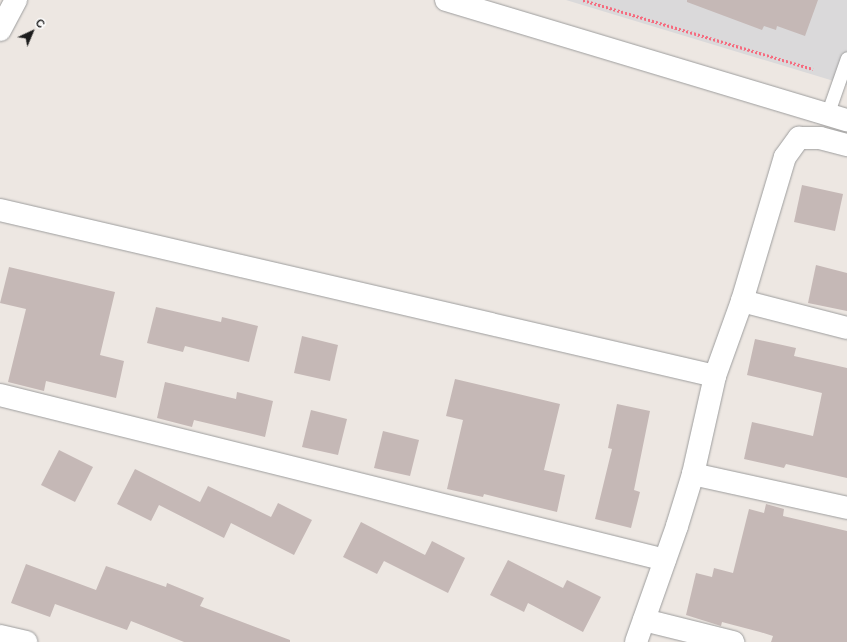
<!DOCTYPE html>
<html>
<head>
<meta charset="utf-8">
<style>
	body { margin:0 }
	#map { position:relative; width:847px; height:642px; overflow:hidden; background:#ede7e2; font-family:"DM Sans",sans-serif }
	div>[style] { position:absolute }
	.residential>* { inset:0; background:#dad9da }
	.building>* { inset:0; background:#c5b8b6 }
	.path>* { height:2.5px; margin-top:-1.25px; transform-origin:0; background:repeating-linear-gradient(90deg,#f56c7f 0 2px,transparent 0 4px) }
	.roads { filter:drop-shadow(0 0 1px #9d9d9d) drop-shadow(0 0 1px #9d9d9d) }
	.lane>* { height:13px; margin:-6.5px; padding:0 6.5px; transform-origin:6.5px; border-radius:6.5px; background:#fff }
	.street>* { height:22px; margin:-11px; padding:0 11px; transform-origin:11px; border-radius:11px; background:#fff }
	span { translate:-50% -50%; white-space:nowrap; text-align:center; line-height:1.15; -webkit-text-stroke:3.5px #fff; paint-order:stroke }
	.north { position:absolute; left:12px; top:12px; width:40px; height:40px; -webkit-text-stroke:3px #fff; paint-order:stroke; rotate:44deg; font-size:11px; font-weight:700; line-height:16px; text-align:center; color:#1c1c1c }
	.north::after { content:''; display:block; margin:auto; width:14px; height:18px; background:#1c1c1c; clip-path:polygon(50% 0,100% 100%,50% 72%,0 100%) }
</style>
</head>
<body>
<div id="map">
	<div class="residential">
		<i style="clip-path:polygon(566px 0,847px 0,847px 85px)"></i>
	</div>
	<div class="building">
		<i style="clip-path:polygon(687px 0,818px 0,805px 36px,777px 26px,776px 30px,764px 26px,762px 30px,687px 2px)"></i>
		<i style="clip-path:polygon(802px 185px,843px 194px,835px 231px,794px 222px)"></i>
		<i style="clip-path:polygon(816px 265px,847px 273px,847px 311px,808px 303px)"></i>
		<i style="clip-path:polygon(9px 267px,115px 292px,100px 355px,124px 361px,116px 398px,46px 381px,44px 391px,8px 382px,26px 309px,0 303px)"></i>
		<i style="clip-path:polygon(156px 307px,221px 322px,222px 317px,258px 326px,249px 362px,185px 346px,183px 352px,147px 343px)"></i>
		<i style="clip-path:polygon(302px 336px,338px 345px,330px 381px,294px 373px)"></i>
		<i style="clip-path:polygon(755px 339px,796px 348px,794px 356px,847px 368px,847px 478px,786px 464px,784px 468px,744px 459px,752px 422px,813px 436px,822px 393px,747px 375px)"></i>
		<i style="clip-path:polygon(455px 379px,560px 404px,544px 470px,565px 475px,557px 512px,484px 494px,483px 497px,447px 489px,463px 420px,446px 416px)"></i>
		<i style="clip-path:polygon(165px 382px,236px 399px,237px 392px,273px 401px,265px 437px,194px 420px,192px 427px,157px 418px)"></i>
		<i style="clip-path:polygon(617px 404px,650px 411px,634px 490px,640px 492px,631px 528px,595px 519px,612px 449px,608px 448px)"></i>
		<i style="clip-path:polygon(311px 410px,347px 419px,338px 455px,302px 447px)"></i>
		<i style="clip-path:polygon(383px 431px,419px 440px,410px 476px,374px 468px)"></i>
		<i style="clip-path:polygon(59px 450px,93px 467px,75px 502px,41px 485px)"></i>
		<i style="clip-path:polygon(135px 469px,200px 502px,208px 486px,271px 517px,278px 503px,312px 520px,294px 555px,231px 523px,224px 538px,159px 505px,151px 521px,117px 504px)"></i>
		<i style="clip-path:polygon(766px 504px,784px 509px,783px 516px,847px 531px,847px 642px,771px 642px,773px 636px,760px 632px,722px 622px,721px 626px,686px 615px,696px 573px,712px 577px,714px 568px,733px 573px,749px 509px,764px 513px)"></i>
		<i style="clip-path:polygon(361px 522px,425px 555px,432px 541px,465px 558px,448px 593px,384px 561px,377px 574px,343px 557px)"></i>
		<i style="clip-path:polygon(508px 560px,563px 588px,567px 580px,601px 597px,583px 632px,528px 603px,524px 612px,490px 595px)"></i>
		<i style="clip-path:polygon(26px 564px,96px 590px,106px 566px,166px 587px,167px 583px,204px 598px,200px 606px,290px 640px,290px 642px,184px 642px,131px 621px,127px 630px,55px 604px,50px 617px,11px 603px)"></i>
	</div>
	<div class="path">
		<i style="left:583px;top:0;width:240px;rotate:16.7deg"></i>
	</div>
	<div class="roads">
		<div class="lane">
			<i style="left:827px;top:115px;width:60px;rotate:-70.7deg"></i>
		</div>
		<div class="street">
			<i style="left:446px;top:0;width:419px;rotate:16.7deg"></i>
			<i style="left:0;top:30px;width:34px;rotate:-62deg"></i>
			<i style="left:0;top:210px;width:734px;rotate:13.07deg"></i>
			<i style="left:742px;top:301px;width:108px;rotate:14.4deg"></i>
			<i style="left:0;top:395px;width:685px;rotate:13.93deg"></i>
			<i style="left:693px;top:474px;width:158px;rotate:12.4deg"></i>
			<i style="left:644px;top:620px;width:92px;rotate:13.9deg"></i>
			<i style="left:0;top:636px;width:27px;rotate:13deg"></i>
			<i style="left:636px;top:642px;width:123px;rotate:-70.5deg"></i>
			<i style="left:677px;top:526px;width:54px;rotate:-72.9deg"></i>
			<i style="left:693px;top:474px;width:100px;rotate:-77.3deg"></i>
			<i style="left:715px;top:376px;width:80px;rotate:-70.2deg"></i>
			<i style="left:742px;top:301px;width:150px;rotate:-73.4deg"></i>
			<i style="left:785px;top:157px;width:24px;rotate:-54deg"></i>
			<i style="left:799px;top:138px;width:21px"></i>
			<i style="left:820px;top:138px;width:28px;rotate:15deg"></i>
		</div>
	</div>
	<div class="north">С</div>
</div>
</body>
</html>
